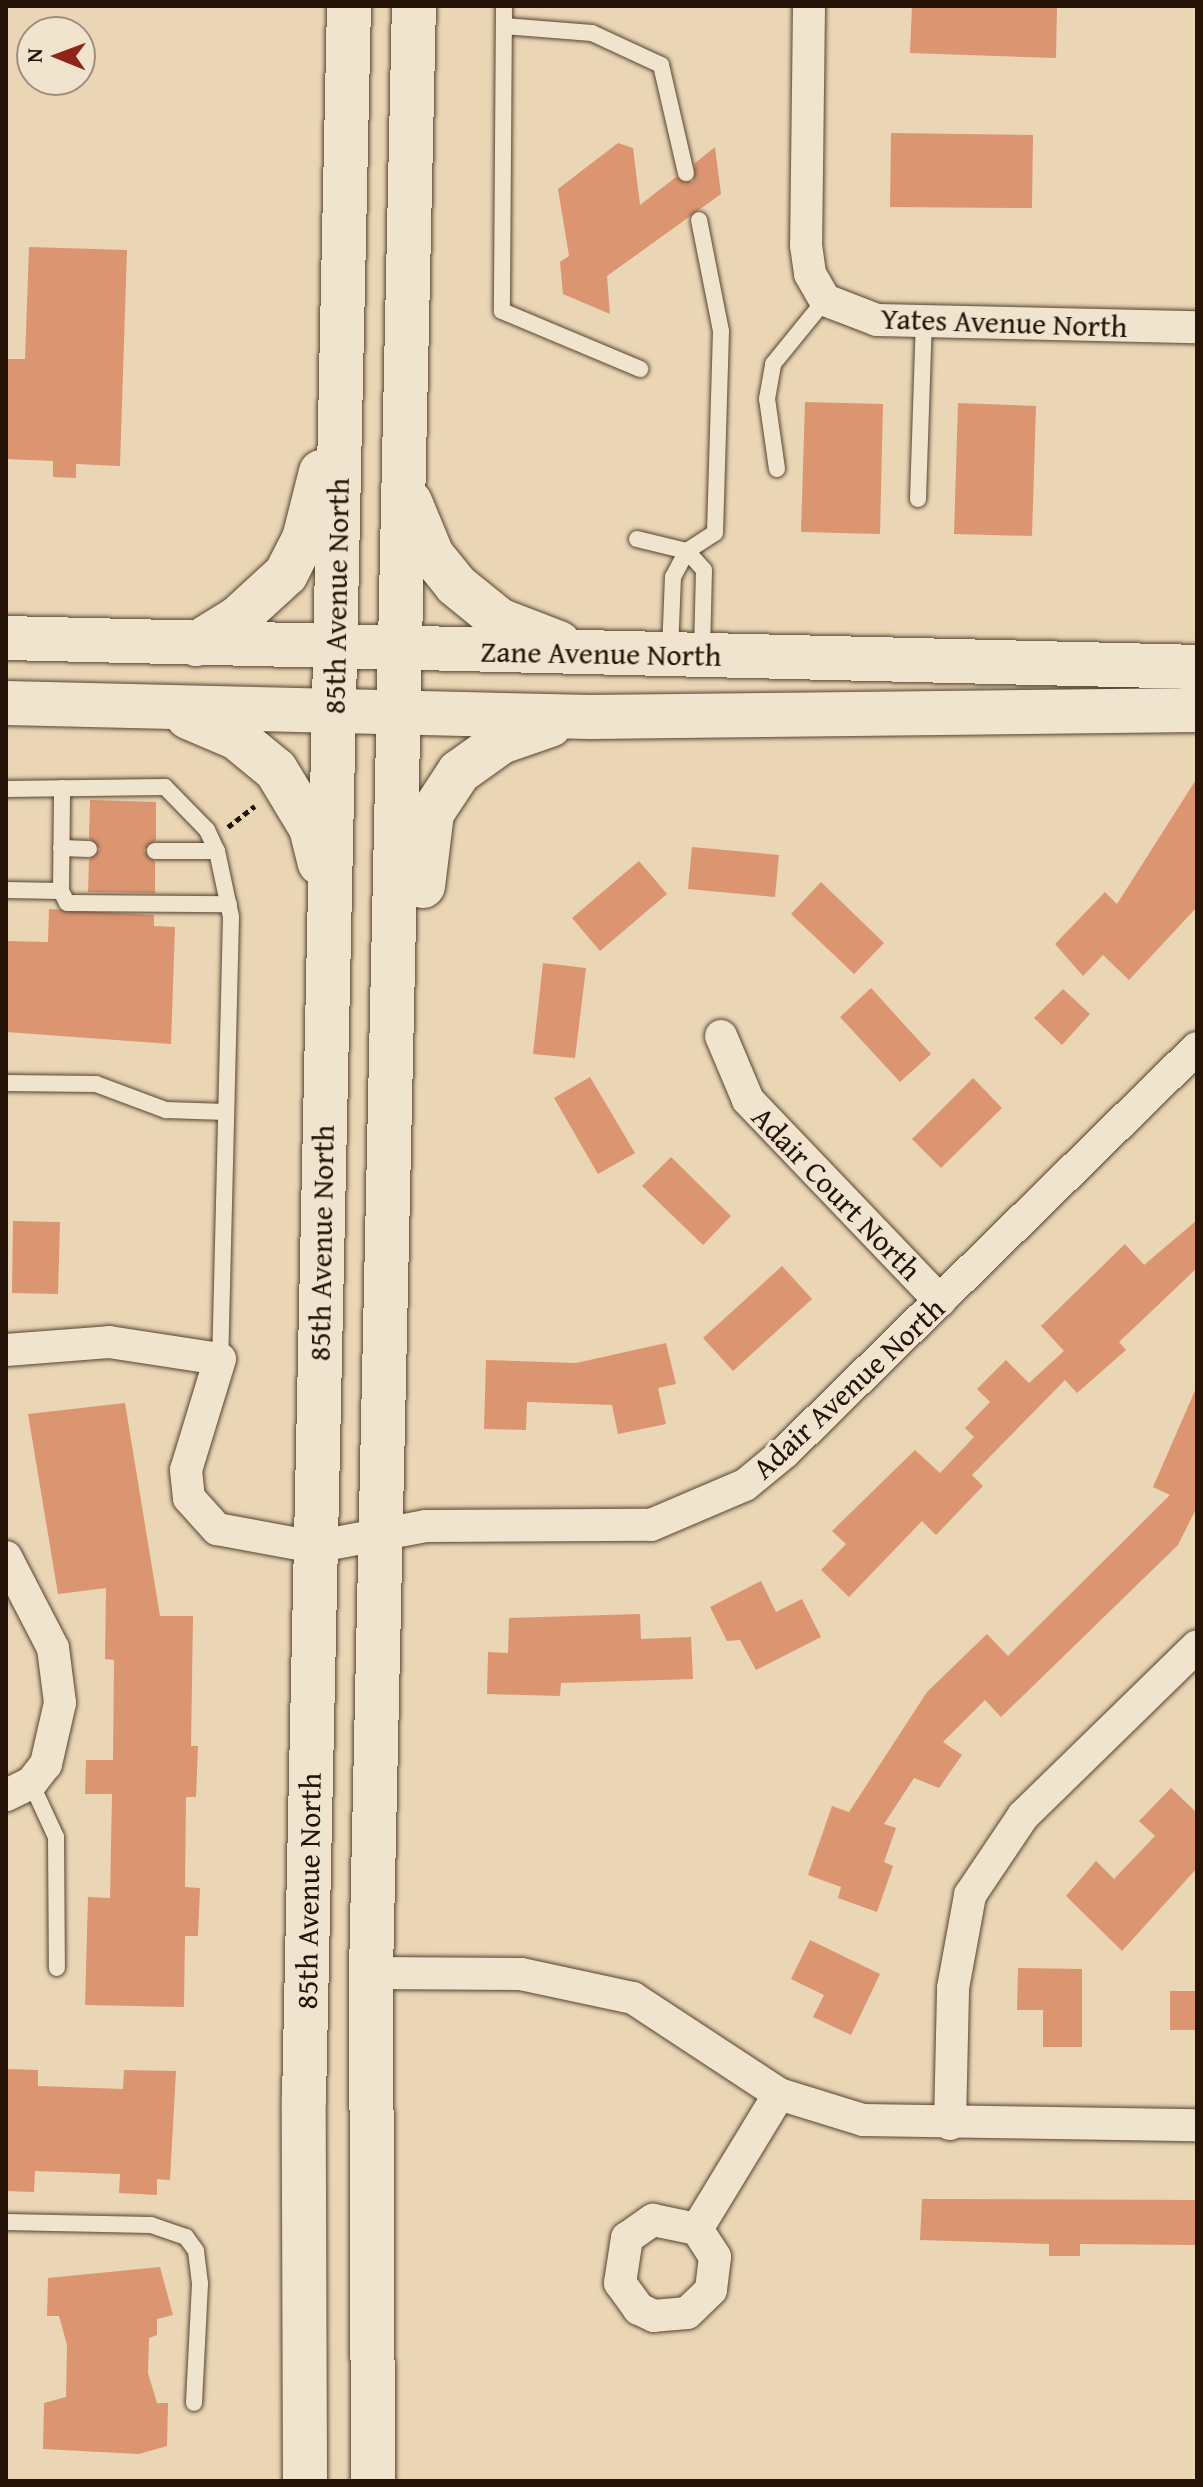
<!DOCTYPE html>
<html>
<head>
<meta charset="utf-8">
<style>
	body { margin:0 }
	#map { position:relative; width:1203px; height:2487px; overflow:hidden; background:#ead6b4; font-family:"Gentium Book Plus",serif }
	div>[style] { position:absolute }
	.building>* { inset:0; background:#db9571 }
	.path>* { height:5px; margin-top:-2.5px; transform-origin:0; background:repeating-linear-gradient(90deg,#251307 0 6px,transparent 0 10px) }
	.roads { filter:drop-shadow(0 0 2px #564432) drop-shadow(0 0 2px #564432) }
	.lane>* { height:16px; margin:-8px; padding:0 8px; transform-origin:8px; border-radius:8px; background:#f1e4ce }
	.street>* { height:32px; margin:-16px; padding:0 16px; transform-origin:16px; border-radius:16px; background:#f1e4ce }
	.secondary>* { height:44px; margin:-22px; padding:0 22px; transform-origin:22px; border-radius:22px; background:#f1e4ce }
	span { translate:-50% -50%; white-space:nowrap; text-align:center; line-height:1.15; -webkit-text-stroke:6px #f1e4ce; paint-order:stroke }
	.street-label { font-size:30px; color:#251307 }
	.frame { position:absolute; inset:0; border:8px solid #251307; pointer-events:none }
	.north { position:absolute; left:16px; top:16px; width:80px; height:80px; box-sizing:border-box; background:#f1e4ce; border:2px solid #9f907e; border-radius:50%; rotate:271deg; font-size:22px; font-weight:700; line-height:32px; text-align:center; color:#251307 }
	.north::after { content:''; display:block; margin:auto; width:28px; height:36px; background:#8f2418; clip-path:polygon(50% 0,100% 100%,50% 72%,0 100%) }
</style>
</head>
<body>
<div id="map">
	<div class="building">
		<i style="clip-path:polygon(912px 6px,1057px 6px,1056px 58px,910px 53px)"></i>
		<i style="clip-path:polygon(891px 133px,1033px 135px,1032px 208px,890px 207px)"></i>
		<i style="clip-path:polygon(618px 143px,633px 148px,640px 205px,676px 177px,693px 182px,695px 163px,715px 147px,721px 194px,607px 276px,610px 314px,563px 294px,560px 262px,569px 256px,558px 189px)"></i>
		<i style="clip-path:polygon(29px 247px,127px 250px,120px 466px,76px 464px,76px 478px,53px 477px,53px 461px,6px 459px,6px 359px,25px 359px)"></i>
		<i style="clip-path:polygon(805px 402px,883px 404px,880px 534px,801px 532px)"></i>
		<i style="clip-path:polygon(958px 403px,1036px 406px,1032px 536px,954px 534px)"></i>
		<i style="clip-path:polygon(1197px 778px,1197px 907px,1129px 980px,1103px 955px,1083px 976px,1055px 944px,1105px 892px,1117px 904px)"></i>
		<i style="clip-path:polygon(90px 800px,156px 802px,156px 840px,144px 850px,155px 862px,155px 893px,88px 892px,89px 860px,100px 849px,89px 838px)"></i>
		<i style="clip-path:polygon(692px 847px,779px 855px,775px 897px,688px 889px)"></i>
		<i style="clip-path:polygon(639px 861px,667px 894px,600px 951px,572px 918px)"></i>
		<i style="clip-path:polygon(821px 882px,884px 943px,854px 974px,791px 914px)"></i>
		<i style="clip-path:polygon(49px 909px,154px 915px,154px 926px,175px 927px,171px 1044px,6px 1032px,6px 941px,48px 942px)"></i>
		<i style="clip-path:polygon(543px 963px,586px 968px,575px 1058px,533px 1054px)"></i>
		<i style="clip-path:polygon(871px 988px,931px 1054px,900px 1082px,840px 1017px)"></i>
		<i style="clip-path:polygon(1063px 989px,1090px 1014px,1062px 1045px,1034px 1018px)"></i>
		<i style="clip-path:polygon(590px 1077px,635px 1153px,598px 1174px,554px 1098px)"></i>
		<i style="clip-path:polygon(973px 1078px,1002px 1108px,941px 1168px,912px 1139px)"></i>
		<i style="clip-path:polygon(671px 1157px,731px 1216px,703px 1245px,642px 1186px)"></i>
		<i style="clip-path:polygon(1197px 1220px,1197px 1268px,1119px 1342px,1126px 1350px,1077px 1393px,1065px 1380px,972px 1475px,983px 1486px,936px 1535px,922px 1521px,849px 1597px,821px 1570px,846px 1544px,832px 1531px,915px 1450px,940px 1473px,974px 1437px,965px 1428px,990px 1402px,977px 1389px,1006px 1360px,1029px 1383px,1064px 1351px,1041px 1326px,1125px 1244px,1144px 1265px)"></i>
		<i style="clip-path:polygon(13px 1221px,60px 1222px,58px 1294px,12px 1293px)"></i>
		<i style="clip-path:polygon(782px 1266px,812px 1299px,733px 1371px,703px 1338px)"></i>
		<i style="clip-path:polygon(666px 1343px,676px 1384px,658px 1388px,666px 1424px,618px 1434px,612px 1405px,527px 1402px,526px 1430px,484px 1429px,486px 1360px,576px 1363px)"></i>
		<i style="clip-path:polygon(1197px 1386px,1197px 1507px,1178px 1545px,1001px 1717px,985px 1700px,943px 1742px,962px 1755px,939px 1788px,914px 1778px,884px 1824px,896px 1828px,884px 1862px,893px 1866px,877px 1912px,838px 1898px,841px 1887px,808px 1875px,832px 1806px,849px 1812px,927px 1692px,987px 1634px,1008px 1656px,1170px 1495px,1153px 1487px)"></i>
		<i style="clip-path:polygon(125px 1403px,160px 1616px,193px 1616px,191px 1746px,198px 1746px,196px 1797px,186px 1797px,185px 1887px,200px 1888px,198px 1936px,185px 1936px,184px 2007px,85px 2005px,88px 1897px,110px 1898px,112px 1794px,85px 1794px,86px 1760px,113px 1760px,114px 1660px,105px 1659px,106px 1588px,58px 1594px,28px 1414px)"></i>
		<i style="clip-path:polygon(761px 1581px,776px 1612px,802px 1599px,821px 1637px,756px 1670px,740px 1640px,727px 1641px,710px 1607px)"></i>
		<i style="clip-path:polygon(640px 1614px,641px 1639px,691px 1637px,693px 1679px,561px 1683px,560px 1696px,487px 1694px,488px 1652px,508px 1653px,509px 1618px)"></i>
		<i style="clip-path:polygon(1171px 1788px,1197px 1813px,1197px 1868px,1122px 1951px,1066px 1896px,1096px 1861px,1114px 1879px,1155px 1836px,1139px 1821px)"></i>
		<i style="clip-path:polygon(810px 1940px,880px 1974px,851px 2035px,813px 2017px,824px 1995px,791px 1979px)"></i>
		<i style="clip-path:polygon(1018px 1968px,1082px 1969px,1082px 2047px,1043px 2047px,1043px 2010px,1017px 2010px)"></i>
		<i style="clip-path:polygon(1170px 1991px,1197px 1991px,1197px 2030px,1170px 2030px)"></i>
		<i style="clip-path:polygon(6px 2069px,38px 2070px,38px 2086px,123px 2089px,124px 2070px,176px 2071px,170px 2180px,157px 2179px,157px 2195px,119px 2193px,120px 2174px,35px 2171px,34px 2192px,6px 2191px)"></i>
		<i style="clip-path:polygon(922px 2199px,1197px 2200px,1197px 2245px,1080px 2244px,1080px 2256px,1049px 2256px,1049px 2244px,920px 2240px)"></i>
		<i style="clip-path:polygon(160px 2267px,173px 2315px,157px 2319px,157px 2335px,149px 2338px,148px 2373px,157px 2403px,168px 2403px,167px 2446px,139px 2454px,43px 2449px,44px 2403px,66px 2397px,67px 2345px,59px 2316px,47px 2316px,48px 2278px)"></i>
	</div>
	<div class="path">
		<i style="left:228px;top:827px;width:34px;rotate:-38deg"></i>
	</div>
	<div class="roads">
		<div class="lane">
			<i style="left:504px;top:6px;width:305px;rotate:90.4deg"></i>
			<i style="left:502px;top:311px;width:150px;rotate:22.8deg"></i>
			<i style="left:504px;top:26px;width:88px;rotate:4.5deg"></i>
			<i style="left:592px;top:33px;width:76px;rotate:24.9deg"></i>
			<i style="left:661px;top:65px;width:111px;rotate:77deg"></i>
			<i style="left:777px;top:469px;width:71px;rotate:-98.1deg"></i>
			<i style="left:767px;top:399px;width:36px;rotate:-80deg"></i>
			<i style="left:773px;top:364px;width:82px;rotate:-50.9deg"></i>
			<i style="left:918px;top:499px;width:178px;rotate:-88.1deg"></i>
			<i style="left:637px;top:539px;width:51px;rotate:13.5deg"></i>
			<i style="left:687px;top:551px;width:33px;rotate:-33deg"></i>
			<i style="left:715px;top:533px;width:202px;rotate:-88.3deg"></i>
			<i style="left:721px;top:331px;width:113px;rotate:-101.2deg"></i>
			<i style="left:670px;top:651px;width:74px;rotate:-87.7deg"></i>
			<i style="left:673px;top:577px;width:30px;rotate:-62deg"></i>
			<i style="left:687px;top:551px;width:25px;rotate:48deg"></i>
			<i style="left:704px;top:570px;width:83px;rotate:91.4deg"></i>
			<i style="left:6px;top:789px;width:159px;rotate:-0.7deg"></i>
			<i style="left:165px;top:787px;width:60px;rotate:45.7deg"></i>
			<i style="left:207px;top:830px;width:23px;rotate:65deg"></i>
			<i style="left:217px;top:851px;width:67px;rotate:78deg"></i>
			<i style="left:231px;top:917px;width:442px;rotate:91.4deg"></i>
			<i style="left:61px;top:848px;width:28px;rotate:2deg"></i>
			<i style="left:155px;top:851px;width:62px"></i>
			<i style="left:6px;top:890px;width:55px;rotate:1deg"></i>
			<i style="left:61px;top:891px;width:103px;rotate:-89.4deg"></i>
			<i style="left:61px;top:891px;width:13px;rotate:63deg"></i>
			<i style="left:67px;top:903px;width:162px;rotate:0.4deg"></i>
			<i style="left:6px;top:1083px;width:90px;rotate:0.6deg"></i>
			<i style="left:96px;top:1084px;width:75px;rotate:20.4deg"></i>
			<i style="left:166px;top:1110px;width:60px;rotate:1.9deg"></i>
			<i style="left:31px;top:1783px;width:60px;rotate:65.2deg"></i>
			<i style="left:56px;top:1837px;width:131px;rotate:89.6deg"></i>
			<i style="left:6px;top:2222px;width:145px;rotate:1.2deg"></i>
			<i style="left:151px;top:2225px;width:37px;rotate:19deg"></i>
			<i style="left:186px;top:2237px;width:17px;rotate:54deg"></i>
			<i style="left:196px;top:2251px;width:33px;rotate:83deg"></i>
			<i style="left:200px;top:2284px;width:119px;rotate:92.9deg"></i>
		</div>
		<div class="street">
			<i style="left:809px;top:6px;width:239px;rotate:90.7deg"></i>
			<i style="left:806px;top:245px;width:29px;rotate:82deg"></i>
			<i style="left:810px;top:274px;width:30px;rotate:60deg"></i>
			<i style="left:825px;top:300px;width:56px;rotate:21deg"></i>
			<i style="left:877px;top:320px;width:320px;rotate:1.3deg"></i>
			<i style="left:721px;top:1036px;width:69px;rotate:67.1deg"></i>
			<i style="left:748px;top:1100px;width:278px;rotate:46.3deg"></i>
			<i style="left:6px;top:1350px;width:103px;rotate:-4.4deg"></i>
			<i style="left:109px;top:1342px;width:112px;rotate:8.7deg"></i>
			<i style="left:220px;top:1359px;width:116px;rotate:107deg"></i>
			<i style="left:186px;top:1470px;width:28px;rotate:84deg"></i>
			<i style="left:189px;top:1498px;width:42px;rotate:47.9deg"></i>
			<i style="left:217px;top:1529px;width:99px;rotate:10.5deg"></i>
			<i style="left:314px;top:1547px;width:114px;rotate:-10.6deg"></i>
			<i style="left:426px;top:1526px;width:225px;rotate:-0.3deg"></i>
			<i style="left:651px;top:1525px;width:102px;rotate:-23.1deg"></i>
			<i style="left:745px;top:1485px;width:52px;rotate:-39.5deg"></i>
			<i style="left:785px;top:1452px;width:577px;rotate:-44.44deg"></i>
			<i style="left:6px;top:1557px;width:102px;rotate:62.7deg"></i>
			<i style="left:53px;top:1648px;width:55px;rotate:82.7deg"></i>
			<i style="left:60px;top:1703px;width:63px;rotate:102.9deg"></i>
			<i style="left:46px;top:1764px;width:24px;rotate:128deg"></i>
			<i style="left:31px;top:1783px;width:28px;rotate:154deg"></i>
			<i style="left:371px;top:1973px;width:150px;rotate:0.4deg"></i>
			<i style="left:521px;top:1974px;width:115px;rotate:12.1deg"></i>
			<i style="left:633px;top:1998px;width:175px;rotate:33.3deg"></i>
			<i style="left:779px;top:2094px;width:88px;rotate:17.2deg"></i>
			<i style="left:863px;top:2120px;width:334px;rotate:0.9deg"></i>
			<i style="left:950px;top:2124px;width:136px;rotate:-88.7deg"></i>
			<i style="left:953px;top:1988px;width:95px;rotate:-79.6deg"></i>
			<i style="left:970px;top:1895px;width:95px;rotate:-56.1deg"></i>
			<i style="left:1023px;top:1816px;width:243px;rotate:-44.3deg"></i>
			<i style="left:697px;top:2229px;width:33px;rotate:57deg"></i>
			<i style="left:715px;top:2257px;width:33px;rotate:97deg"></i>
			<i style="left:711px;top:2290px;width:33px;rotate:136deg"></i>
			<i style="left:687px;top:2313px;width:33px;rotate:175deg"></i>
			<i style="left:654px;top:2316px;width:17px;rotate:-155deg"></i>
			<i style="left:639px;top:2309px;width:32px;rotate:-126deg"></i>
			<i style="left:620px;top:2283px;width:46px;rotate:-81.2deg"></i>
			<i style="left:627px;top:2238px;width:32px;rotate:-35deg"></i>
			<i style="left:653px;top:2220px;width:45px;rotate:11.6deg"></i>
			<i style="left:697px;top:2229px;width:158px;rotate:-58.7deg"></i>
		</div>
		<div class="secondary">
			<i style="left:410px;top:502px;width:57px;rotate:67.5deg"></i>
			<i style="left:432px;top:555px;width:38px;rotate:51deg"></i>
			<i style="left:456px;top:585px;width:55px;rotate:39.1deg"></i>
			<i style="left:499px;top:620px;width:64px;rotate:21deg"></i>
			<i style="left:6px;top:638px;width:1191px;rotate:1.39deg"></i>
			<i style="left:196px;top:644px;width:49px;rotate:-31.8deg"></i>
			<i style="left:238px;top:618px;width:65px;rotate:-42.5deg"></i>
			<i style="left:286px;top:574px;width:39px;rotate:-63deg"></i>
			<i style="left:304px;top:539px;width:69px;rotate:-75.8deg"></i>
			<i style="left:6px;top:703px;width:585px;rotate:1.37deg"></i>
			<i style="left:591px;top:717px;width:606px;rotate:-0.66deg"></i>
			<i style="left:188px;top:717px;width:53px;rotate:23.2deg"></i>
			<i style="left:237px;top:738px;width:50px;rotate:39.4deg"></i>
			<i style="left:276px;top:770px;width:68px;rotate:58.9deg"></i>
			<i style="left:311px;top:828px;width:36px;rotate:76deg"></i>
			<i style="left:423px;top:886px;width:74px;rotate:-83deg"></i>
			<i style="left:432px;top:813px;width:49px;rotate:-56.6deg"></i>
			<i style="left:459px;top:772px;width:52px;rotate:-35.5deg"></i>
			<i style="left:501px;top:742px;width:52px;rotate:-19.1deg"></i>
			<i style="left:305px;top:2481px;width:381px;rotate:-90.2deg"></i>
			<i style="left:304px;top:2100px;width:2094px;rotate:-88.77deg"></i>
			<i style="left:373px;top:2481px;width:508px;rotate:-90.23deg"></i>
			<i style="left:371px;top:1973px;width:1967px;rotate:-88.75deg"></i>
		</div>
	</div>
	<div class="street-label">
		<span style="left:1004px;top:322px;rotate:2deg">Yates Avenue North</span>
		<span style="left:336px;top:596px;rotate:-89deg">85th Avenue North</span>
		<span style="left:601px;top:653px;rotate:1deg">Zane Avenue North</span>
		<span style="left:837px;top:1193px;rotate:46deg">Adair Court North</span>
		<span style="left:321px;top:1243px;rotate:-89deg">85th Avenue North</span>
		<span style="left:848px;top:1388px;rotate:-43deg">Adair Avenue North</span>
		<span style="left:308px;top:1891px;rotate:-89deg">85th Avenue North</span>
	</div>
	<div class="frame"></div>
	<div class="north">N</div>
</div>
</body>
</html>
